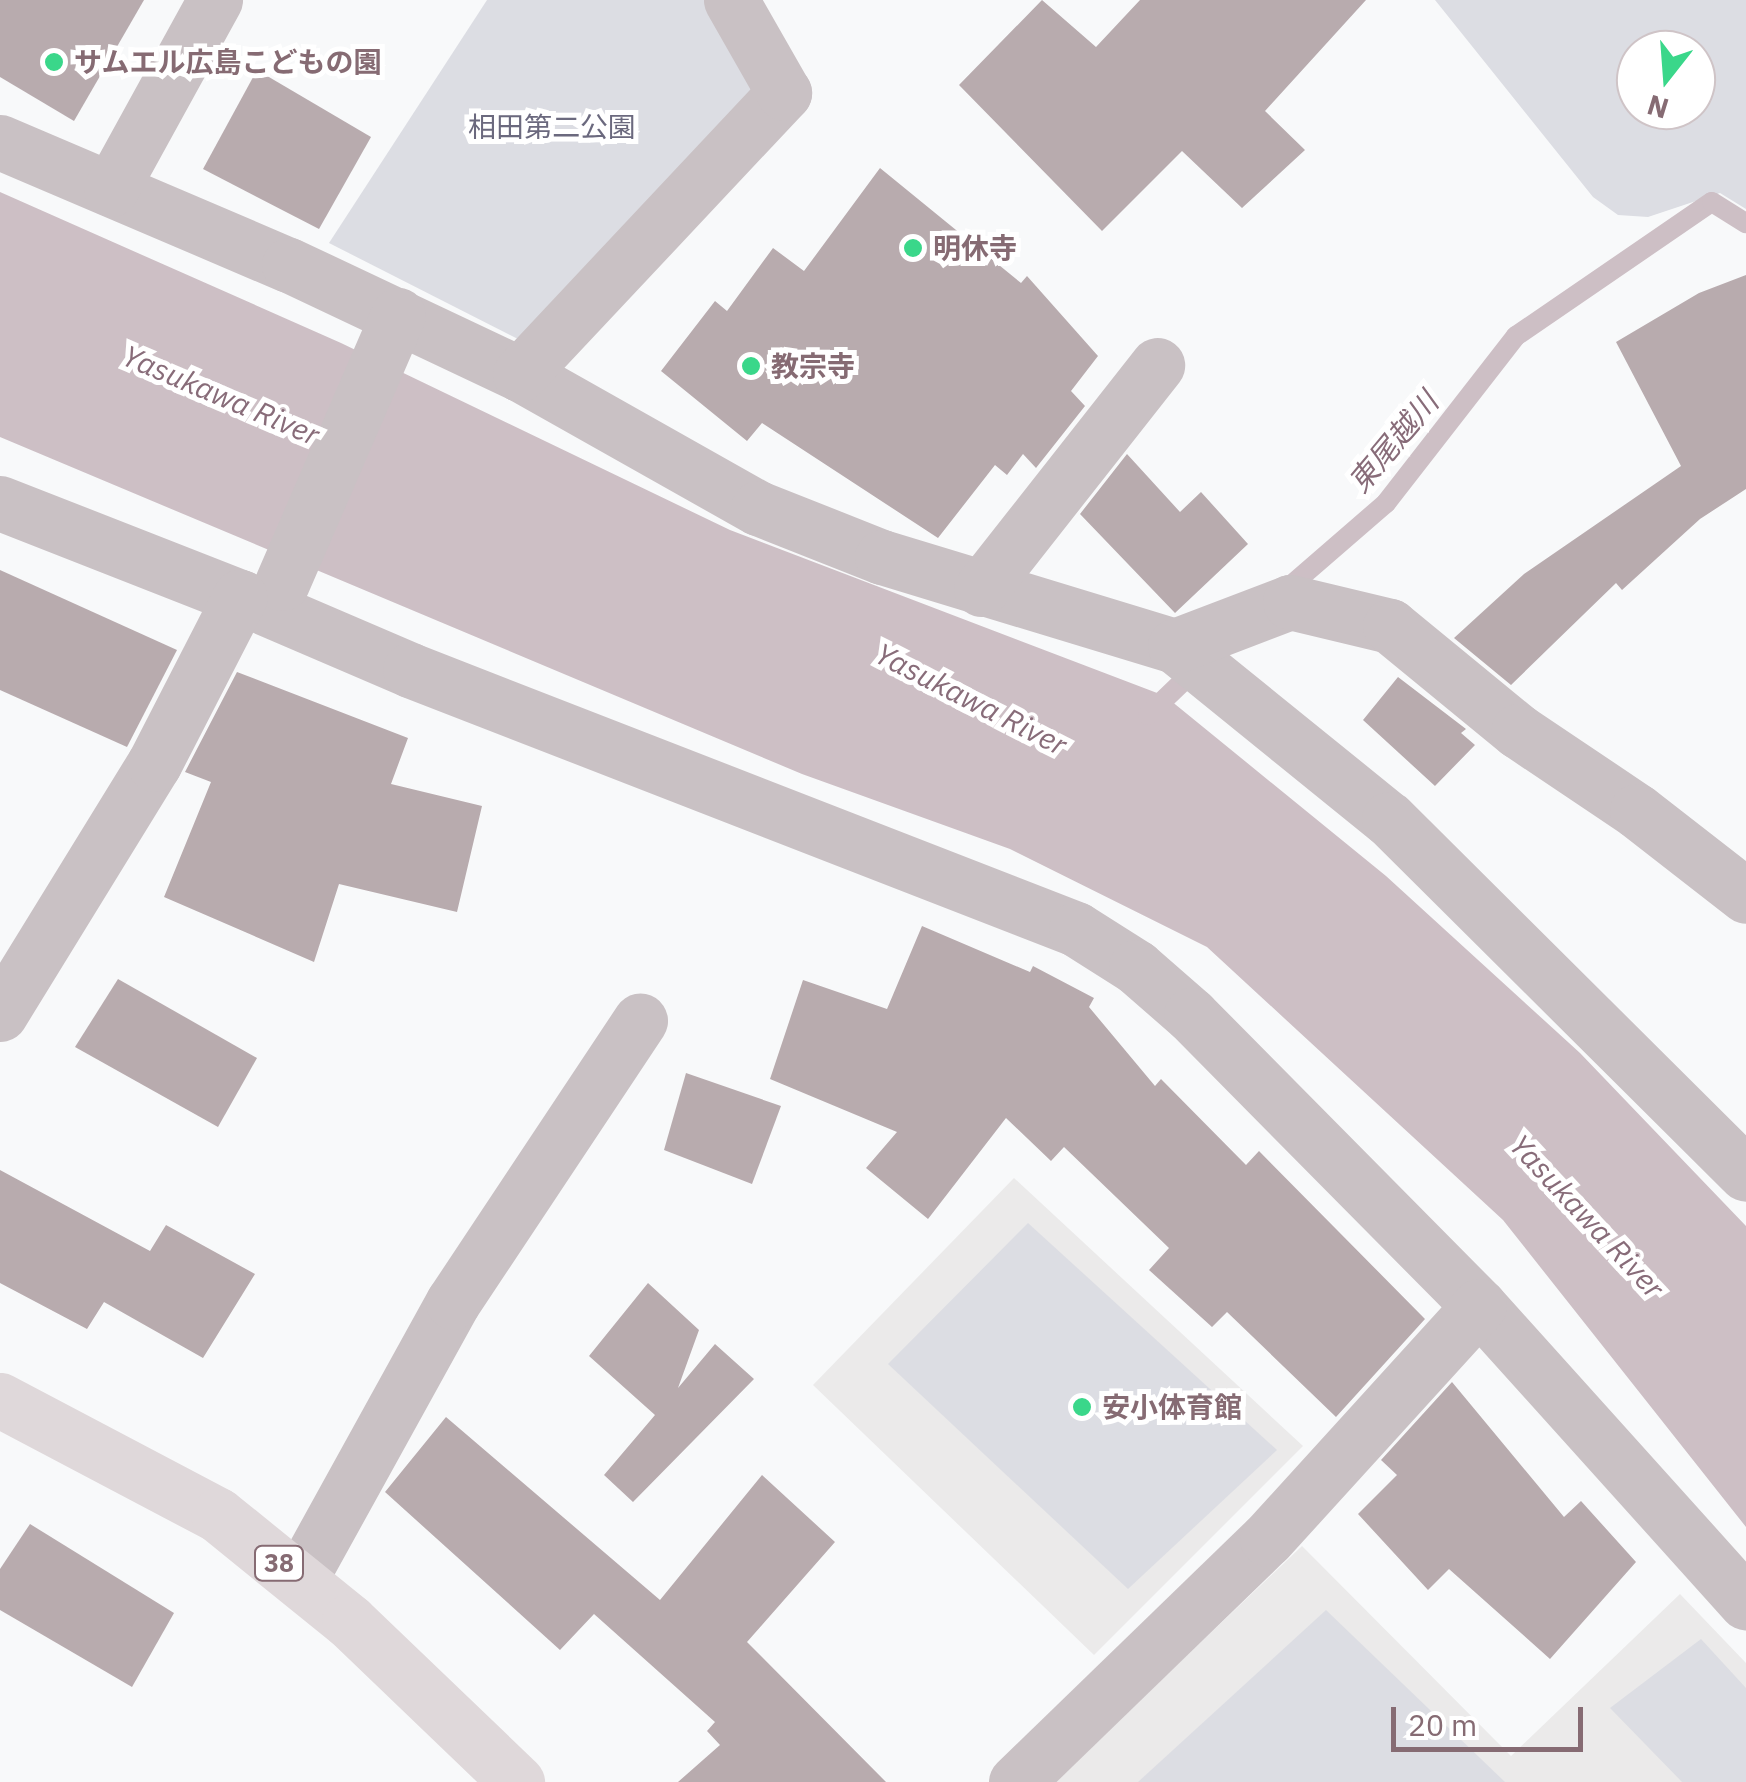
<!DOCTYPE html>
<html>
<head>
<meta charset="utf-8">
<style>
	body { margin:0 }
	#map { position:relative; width:1746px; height:1782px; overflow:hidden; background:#f8f9fa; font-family:"IBM Plex Sans","Noto Sans JP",sans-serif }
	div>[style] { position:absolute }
	.built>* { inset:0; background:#ebeaea }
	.green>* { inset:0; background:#dcdde3 }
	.water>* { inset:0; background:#cdbfc5 }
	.stream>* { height:20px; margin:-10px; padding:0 10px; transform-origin:10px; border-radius:10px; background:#cdbfc5 }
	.building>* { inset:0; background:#b8abae }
	.street>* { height:55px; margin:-27.5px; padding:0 27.5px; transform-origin:27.5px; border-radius:27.5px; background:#c9c1c4 }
	.primary>* { height:55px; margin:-27.5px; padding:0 27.5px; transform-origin:27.5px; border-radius:27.5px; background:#dfd8da }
	.dots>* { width:28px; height:28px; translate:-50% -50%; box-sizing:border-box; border:5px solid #fff; border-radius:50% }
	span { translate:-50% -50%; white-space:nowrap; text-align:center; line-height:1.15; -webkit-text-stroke:10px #fff; paint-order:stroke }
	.shield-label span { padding:2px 8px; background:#fff; border:2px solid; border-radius:8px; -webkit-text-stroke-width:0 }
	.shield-label { font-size:25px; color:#866b73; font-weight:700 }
	.poi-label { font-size:28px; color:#866b73; font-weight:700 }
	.left { translate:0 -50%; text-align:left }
	.park-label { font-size:28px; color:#6b697e }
	.water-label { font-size:30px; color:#886c79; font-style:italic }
	.north { position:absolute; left:1616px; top:30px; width:100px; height:100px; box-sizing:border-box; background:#fff; border:2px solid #cfc4c7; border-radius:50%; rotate:197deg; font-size:28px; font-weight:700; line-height:40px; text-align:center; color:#866b73 }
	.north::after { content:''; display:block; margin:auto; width:35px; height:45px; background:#3ad78a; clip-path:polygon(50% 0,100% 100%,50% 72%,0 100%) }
	.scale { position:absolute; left:1391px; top:1707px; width:192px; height:45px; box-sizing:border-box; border:5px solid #866b73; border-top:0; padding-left:12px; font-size:30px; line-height:35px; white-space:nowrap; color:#866b73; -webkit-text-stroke:8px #fff; paint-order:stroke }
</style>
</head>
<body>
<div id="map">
	<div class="built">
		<i style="clip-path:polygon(1014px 1178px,1303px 1446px,1094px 1655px,813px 1385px)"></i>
		<i style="clip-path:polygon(1302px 1546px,1511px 1756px,1680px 1594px,1746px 1663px,1746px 1782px,1054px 1782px)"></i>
	</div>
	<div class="green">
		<i style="clip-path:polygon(487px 0,708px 0,765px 92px,518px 339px,329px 243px)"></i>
		<i style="clip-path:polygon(evenodd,1435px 0,1746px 0,1746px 209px,1720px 193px,1648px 217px,1618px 215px,1593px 197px,1435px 0,1636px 50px,1696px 50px,1696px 110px,1636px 110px,1636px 50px)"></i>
		<i style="clip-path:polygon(1028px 1223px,1277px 1450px,1128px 1589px,888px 1364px)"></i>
		<i style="clip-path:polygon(1326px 1610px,1505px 1782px,1138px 1782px)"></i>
		<i style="clip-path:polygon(1701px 1639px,1746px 1688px,1746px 1782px,1682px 1782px,1610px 1708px)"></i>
	</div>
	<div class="water">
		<i style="clip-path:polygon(0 192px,341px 343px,730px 530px,1165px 696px,1386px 876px,1580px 1053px,1746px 1226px,1746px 1527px,1503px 1220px,1207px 947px,1010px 849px,802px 774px,0 437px)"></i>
	</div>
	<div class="stream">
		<i style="left:1281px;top:594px;width:139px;rotate:-40.9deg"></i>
		<i style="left:1386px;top:503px;width:212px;rotate:-52.1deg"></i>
		<i style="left:1516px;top:336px;width:237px;rotate:-34.4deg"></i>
		<i style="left:1712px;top:202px;width:40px;rotate:32deg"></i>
		<i style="left:1148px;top:715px;width:71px;rotate:-43.9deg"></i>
	</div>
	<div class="building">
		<i style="clip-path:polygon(0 0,144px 0,74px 121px,0 77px)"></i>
		<i style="clip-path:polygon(1042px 0,1096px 47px,1140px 0,1366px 0,1265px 111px,1305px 150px,1242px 208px,1182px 151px,1102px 231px,959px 85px)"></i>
		<i style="clip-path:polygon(257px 70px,371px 137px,319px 229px,203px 169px)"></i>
		<i style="clip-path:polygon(880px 168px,1021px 283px,1027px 276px,1098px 356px,1071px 391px,1085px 406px,1036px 468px,1023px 454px,1007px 475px,995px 465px,938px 538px,762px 423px,747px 441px,661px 371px,715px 301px,727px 311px,773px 248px,804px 271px)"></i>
		<i style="clip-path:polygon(1746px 275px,1746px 489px,1700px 519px,1622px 590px,1616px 583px,1511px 685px,1454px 638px,1524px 574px,1681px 466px,1616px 342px,1699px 293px)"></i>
		<i style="clip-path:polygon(1127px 454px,1180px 512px,1201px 492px,1248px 544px,1175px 613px,1080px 514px)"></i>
		<i style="clip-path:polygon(0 570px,177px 650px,127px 747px,0 690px)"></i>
		<i style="clip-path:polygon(237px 672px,408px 738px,391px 784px,482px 806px,457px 912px,339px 884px,314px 962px,164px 897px,211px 782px,185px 772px)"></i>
		<i style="clip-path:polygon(1398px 677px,1466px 729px,1461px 733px,1475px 745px,1435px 786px,1363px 720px)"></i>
		<i style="clip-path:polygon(922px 926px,1030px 972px,1033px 966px,1094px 998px,1089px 1007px,1155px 1086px,1161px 1079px,1246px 1165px,1259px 1151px,1425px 1319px,1336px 1417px,1227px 1312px,1212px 1327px,1149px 1270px,1169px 1248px,1064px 1147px,1051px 1161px,1006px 1118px,928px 1219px,866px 1168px,897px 1132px,770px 1079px,803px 980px,887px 1009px)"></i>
		<i style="clip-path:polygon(118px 979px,257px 1058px,218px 1127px,75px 1047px)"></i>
		<i style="clip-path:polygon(686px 1073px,781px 1106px,752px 1184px,664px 1150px)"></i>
		<i style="clip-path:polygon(0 1170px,150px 1251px,166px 1225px,255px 1274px,203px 1358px,104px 1302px,87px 1329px,0 1283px)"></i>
		<i style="clip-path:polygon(648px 1283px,699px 1330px,678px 1388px,715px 1344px,754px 1379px,633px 1502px,604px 1475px,655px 1415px,589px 1356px)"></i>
		<i style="clip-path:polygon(1452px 1382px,1564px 1517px,1581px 1501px,1636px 1562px,1550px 1659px,1449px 1569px,1428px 1590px,1358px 1514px,1397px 1475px,1381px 1460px)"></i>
		<i style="clip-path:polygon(446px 1417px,660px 1600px,762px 1475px,835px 1542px,747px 1642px,886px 1782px,678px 1782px,720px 1745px,707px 1731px,715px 1722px,594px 1614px,560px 1650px,385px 1492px)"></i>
		<i style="clip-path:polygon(30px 1524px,174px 1613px,132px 1687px,0 1610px,0 1569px)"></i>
	</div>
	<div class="street">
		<i style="left:0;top:142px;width:314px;rotate:23.1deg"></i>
		<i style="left:289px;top:265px;width:255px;rotate:25.3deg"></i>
		<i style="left:520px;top:374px;width:273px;rotate:29.4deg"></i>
		<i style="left:758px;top:508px;width:133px;rotate:21.6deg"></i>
		<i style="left:882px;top:557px;width:306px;rotate:16.9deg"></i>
		<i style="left:1175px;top:646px;width:275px;rotate:39deg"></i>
		<i style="left:1389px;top:819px;width:503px;rotate:44.84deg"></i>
		<i style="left:111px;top:189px;width:216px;rotate:-61.2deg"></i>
		<i style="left:520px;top:374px;width:386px;rotate:-46.8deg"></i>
		<i style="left:784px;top:93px;width:107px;rotate:-119.7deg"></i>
		<i style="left:0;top:503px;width:258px;rotate:21.4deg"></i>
		<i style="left:240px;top:597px;width:185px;rotate:23.2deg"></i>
		<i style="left:410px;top:670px;width:715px;rotate:21.25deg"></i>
		<i style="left:1076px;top:929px;width:71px;rotate:32.3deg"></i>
		<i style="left:1136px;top:967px;width:73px;rotate:41.1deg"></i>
		<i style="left:1191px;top:1015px;width:409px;rotate:45.3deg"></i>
		<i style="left:1479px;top:1306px;width:399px;rotate:48deg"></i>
		<i style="left:282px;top:583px;width:292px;rotate:-66.6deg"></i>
		<i style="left:981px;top:589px;width:285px;rotate:-51.8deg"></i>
		<i style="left:1175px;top:646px;width:123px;rotate:-20.9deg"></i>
		<i style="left:1290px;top:602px;width:103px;rotate:13.5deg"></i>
		<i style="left:1390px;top:626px;width:166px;rotate:39.4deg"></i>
		<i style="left:1518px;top:731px;width:143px;rotate:33.9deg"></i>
		<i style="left:1637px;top:811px;width:138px;rotate:37.9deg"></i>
		<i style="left:0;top:1014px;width:294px;rotate:-58.4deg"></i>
		<i style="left:154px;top:764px;width:188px;rotate:-62.8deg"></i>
		<i style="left:300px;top:1579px;width:316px;rotate:-61.1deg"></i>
		<i style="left:453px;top:1302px;width:338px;rotate:-56.4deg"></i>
		<i style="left:1016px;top:1782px;width:349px;rotate:-44.1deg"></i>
		<i style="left:1267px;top:1539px;width:315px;rotate:-47.7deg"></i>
	</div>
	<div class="primary">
		<i style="left:0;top:1400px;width:246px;rotate:27.8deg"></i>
		<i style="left:218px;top:1515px;width:169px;rotate:39deg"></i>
		<i style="left:349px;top:1621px;width:233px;rotate:43.8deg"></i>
	</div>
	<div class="dots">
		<i style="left:54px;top:62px;background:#3ad78a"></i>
		<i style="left:913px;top:248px;background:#3ad78a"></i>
		<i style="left:751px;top:366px;background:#3ad78a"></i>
		<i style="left:1082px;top:1407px;background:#3ad78a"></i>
	</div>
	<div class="shield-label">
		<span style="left:279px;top:1563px">38</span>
	</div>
	<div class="poi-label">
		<span class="left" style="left:74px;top:62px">サムエル広島こどもの園</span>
		<span class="left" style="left:933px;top:248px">明休寺</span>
		<span class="left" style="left:771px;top:366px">教宗寺</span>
		<span class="left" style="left:1102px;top:1407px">安小体育館</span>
	</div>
	<div class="park-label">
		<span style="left:552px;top:127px">相田第二公園</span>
	</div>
	<div class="water-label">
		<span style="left:221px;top:395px;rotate:23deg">Yasukawa River</span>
		<span style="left:1393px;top:442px;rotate:-50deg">東尾越川</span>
		<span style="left:971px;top:699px;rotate:27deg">Yasukawa River</span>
		<span style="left:1587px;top:1216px;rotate:47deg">Yasukawa River</span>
	</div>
	<div class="north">N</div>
	<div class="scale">20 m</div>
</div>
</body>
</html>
